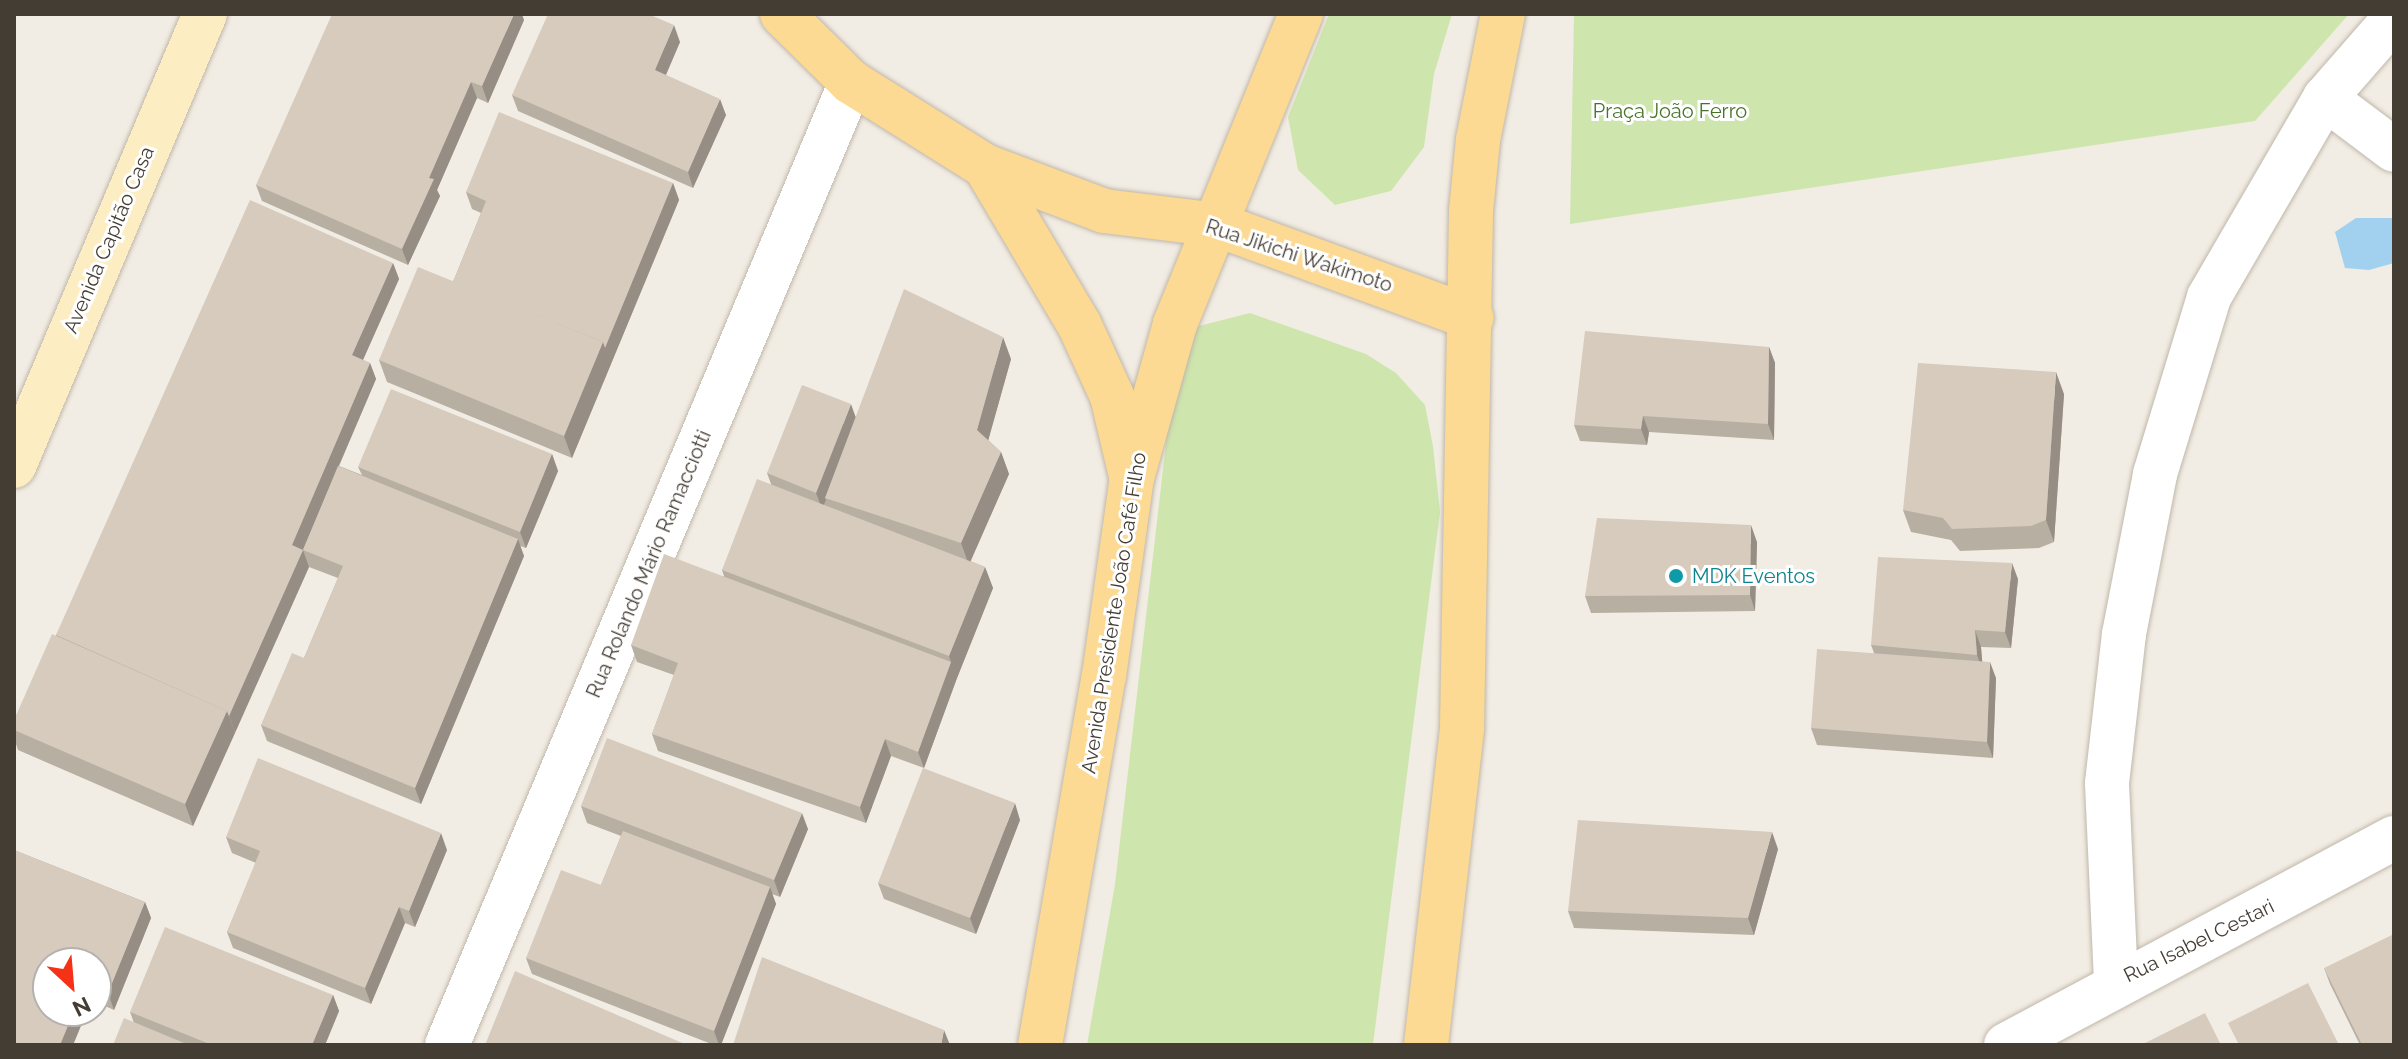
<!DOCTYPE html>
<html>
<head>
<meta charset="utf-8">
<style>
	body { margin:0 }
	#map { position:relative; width:2408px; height:1059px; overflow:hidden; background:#f2ede4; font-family:Raleway,sans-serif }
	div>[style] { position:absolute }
	.green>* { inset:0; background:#cee6ad }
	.water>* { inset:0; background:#a1d1ee }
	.roads { filter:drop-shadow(0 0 2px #c0b7aa) drop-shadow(0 0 2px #c0b7aa) }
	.street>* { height:44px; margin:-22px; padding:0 22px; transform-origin:22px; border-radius:22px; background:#fff }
	.secondary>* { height:44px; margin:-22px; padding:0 22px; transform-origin:22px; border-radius:22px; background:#fdedc3 }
	.primary>* { height:44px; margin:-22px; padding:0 22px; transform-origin:22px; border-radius:22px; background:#fcda93 }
	.wall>* { inset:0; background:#b8afa3 }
	.shaded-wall>* { inset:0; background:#968e84 }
	.building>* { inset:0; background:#d6cbbd }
	.dots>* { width:22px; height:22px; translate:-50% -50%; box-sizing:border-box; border:4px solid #fff; border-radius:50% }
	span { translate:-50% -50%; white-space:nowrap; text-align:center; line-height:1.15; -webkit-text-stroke:6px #fff; paint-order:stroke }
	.park-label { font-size:20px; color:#487429 }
	.street-label { font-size:20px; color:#443d34 }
	.culture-label { font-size:20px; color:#0d838f }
	.left { translate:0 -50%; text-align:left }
	.frame { position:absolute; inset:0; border:16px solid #443d34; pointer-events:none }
	.north { position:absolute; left:32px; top:947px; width:80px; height:80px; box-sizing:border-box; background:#fff; border:2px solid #b4b1ae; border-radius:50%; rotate:154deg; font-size:22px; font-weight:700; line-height:32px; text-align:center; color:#443d34 }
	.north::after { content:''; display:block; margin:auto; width:28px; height:36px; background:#f53118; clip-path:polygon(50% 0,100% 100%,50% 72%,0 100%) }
</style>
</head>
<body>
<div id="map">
	<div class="green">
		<i style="clip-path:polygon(1329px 14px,1452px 14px,1434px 74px,1424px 147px,1391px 191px,1335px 205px,1298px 170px,1288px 117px)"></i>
		<i style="clip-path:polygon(1574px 14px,2349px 14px,2255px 121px,1570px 224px)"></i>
		<i style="clip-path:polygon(1250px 313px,1366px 354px,1396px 373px,1425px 405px,1433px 446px,1440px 512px,1373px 1045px,1087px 1045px,1115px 884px,1173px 383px,1195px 327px)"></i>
	</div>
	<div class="water">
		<i style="clip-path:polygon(2356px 218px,2394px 218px,2394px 263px,2369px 270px,2345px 268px,2335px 232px)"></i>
	</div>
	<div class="roads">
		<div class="street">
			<i style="left:2325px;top:98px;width:86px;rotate:37deg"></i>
			<i style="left:2116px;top:982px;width:199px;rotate:-92.6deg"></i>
			<i style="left:2107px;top:783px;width:150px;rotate:-83.5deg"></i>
			<i style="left:2124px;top:634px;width:163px;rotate:-79deg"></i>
			<i style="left:2155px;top:474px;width:185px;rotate:-73deg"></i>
			<i style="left:2209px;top:297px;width:230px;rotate:-59.8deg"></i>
			<i style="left:2325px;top:98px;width:105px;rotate:-48.9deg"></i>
			<i style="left:447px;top:1045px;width:1044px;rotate:-67.24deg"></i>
			<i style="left:2006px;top:1045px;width:440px;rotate:-28.1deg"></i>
		</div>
		<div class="secondary">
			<i style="left:14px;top:466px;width:491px;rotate:-67.1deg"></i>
		</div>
		<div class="primary">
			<i style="left:782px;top:14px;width:97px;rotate:44.6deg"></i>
			<i style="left:851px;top:82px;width:158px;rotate:32.1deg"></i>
			<i style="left:985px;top:166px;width:127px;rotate:20.7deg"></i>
			<i style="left:1104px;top:211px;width:115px;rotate:7deg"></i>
			<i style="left:1218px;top:225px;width:270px;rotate:20.1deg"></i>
			<i style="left:985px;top:166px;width:184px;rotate:59.3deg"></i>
			<i style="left:1079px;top:324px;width:79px;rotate:65.4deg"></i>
			<i style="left:1112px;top:396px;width:82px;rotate:76.6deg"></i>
			<i style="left:1040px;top:1045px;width:375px;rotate:-80.2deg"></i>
			<i style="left:1104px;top:676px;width:200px;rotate:-82deg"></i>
			<i style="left:1132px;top:478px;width:160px;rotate:-74.4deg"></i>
			<i style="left:1175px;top:324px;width:335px;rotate:-67.9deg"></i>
			<i style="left:1426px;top:1045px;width:319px;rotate:-83.5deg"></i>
			<i style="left:1462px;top:728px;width:517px;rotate:-89deg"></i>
			<i style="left:1471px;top:211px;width:71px;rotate:-84.4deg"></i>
			<i style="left:1478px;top:140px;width:128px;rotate:-78.8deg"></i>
		</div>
	</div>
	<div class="wall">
		<i style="clip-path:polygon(524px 20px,488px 103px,477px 98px,437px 190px,440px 196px,408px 265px,262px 201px,256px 185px)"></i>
		<i style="clip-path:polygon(680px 42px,666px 75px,726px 115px,693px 188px,518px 111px,512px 95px)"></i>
		<i style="clip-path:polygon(673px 183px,679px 200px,572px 458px,387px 382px,379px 360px,453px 282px,481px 213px,472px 209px,466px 192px)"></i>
		<i style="clip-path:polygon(393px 263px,399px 279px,363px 360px,370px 363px,376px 379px,339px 466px,362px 475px,358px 467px,552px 454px,558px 471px,526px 548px,520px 546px,524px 556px,421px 804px,267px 741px,261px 725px,304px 658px,338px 578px,309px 567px,193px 826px,18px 750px,14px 738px,14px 720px,56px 635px)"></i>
		<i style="clip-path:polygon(1769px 347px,1775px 363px,1774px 440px,1649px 432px,1647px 445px,1580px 441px,1574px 425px)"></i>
		<i style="clip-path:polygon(1011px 359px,988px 440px,1001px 452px,1009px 474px,970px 561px,985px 567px,993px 588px,957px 678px,924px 768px,891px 756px,866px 823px,658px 751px,652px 734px,674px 675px,637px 662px,631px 645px,724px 576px,722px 570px,771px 484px,767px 473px,856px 416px)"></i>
		<i style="clip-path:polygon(2064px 394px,2054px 542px,2039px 548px,1960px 551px,1951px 540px,1911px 532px,1903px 510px)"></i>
		<i style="clip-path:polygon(1757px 542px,1755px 611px,1591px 613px,1585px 596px)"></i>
		<i style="clip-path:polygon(2018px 579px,2011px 648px,1981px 647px,1982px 661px,1996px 678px,1993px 758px,1817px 745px,1811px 728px,1874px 653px,1871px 645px)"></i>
		<i style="clip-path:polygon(581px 806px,808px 829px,780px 897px,772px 894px,776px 904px,721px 1045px,714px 1045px,532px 974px,526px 958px,601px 885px,621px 836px,587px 823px)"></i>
		<i style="clip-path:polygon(1020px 820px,976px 934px,884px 899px,878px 883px)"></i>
		<i style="clip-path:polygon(226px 837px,447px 850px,415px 927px,405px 923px,371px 1004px,233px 948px,227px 932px,256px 863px,232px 853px)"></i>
		<i style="clip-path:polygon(1778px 849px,1754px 935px,1574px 928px,1568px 911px)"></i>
		<i style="clip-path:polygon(14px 850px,145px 902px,151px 918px,114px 1010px,96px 1002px,96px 963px,48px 963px,48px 1011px,87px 1011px,73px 1045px,14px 1045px)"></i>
		<i style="clip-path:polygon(2324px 968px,2394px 1045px,2360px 1045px,2330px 984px)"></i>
		<i style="clip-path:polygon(333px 995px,339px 1011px,325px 1045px,113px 1045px,134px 1023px,130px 1012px)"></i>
	</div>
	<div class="shaded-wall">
		<i style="clip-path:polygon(514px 14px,522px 14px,524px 20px,488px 103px,482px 86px)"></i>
		<i style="clip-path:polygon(674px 25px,680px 42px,661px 86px,655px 70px)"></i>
		<i style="clip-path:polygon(471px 82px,477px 98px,437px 190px,440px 196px,408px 265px,402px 249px,429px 178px)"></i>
		<i style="clip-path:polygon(720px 99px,726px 115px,693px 188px,688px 172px)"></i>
		<i style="clip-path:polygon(673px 183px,679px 200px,572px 458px,564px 436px,603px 342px)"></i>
		<i style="clip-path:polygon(393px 263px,399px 279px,358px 371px,352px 355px)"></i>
		<i style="clip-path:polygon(1003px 337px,1011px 359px,985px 452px,977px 430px)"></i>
		<i style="clip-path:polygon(1769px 347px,1775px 363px,1774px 440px,1768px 424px)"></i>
		<i style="clip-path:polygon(370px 363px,376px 379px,298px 561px,292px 545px)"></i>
		<i style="clip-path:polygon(2056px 372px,2064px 394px,2054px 542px,2046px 520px)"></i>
		<i style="clip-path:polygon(851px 404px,857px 421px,825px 498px,826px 500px,822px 509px,816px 493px)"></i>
		<i style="clip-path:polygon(1643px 416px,1649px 432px,1647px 445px,1641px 429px)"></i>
		<i style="clip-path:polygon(1001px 452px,1009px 474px,969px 565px,961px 543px)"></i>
		<i style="clip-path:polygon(552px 454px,558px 471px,526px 548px,520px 532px)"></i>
		<i style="clip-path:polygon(1751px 525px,1757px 542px,1755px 611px,1750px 595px)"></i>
		<i style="clip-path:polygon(518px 539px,524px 556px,421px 804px,415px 788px)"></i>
		<i style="clip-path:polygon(303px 550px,309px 567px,235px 733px,229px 716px)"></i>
		<i style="clip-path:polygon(2012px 563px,2018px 579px,2011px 648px,2005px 632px)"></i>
		<i style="clip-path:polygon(985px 567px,993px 588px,957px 678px,924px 768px,918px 752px,951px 662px,949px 656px)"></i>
		<i style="clip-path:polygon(1975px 630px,1981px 647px,1983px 671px,1977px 655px)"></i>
		<i style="clip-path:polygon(1990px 662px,1996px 678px,1993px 758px,1987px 742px)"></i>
		<i style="clip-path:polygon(227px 711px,235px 733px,193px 826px,185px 804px)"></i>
		<i style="clip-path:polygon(885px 739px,891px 756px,866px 823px,860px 807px)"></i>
		<i style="clip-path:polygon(1015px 803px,1020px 820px,976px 934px,970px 918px)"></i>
		<i style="clip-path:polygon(802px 813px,808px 829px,780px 897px,774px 880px)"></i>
		<i style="clip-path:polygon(1772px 832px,1778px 849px,1754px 935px,1748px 918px)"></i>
		<i style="clip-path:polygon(441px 833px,447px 850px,415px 927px,409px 911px)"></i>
		<i style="clip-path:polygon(770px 887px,776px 904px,721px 1045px,719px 1045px,714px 1031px)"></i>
		<i style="clip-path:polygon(145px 902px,151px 918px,114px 1010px,108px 993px)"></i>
		<i style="clip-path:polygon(399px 907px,405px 923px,371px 1004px,365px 988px)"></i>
		<i style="clip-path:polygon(333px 995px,339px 1011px,325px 1045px,312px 1045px)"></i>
		<i style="clip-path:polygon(74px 1011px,87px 1011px,73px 1045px,60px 1045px)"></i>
		<i style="clip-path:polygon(944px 1030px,950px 1045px,941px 1045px)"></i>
	</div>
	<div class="building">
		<i style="clip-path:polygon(332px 14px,514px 14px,482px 86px,471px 82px,429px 178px,434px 179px,402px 249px,256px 185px)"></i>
		<i style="clip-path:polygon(548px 14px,648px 14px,674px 25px,655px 70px,720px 99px,688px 172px,512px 95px)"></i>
		<i style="clip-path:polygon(499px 112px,673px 183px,605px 348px,603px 342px,453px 282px,486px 201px,466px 192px)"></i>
		<i style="clip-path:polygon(250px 200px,393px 263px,352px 355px,370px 363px,292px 545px,303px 550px,229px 716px,227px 711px,56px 635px)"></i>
		<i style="clip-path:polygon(418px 267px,603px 342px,564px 436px,379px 360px)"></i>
		<i style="clip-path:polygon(904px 289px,1003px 337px,977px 430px,1001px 452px,961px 543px,825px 498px)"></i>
		<i style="clip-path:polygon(1585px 331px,1769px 347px,1768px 424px,1643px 416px,1641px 429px,1574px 425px)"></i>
		<i style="clip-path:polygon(1918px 363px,2056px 372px,2046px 520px,2031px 526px,1952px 529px,1943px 518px,1903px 510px)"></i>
		<i style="clip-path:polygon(802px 385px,851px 404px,816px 493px,767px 473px)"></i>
		<i style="clip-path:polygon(391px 389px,552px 454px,520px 532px,358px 467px)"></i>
		<i style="clip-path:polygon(338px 466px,518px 539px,415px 788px,261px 725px,292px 653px,304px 658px,343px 566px,303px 550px)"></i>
		<i style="clip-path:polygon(757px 479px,985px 567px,949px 656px,722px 570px)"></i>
		<i style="clip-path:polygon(1597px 518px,1751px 525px,1750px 595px,1585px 596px)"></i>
		<i style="clip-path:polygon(664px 554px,951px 662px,918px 752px,885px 739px,860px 807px,652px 734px,678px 663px,631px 645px)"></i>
		<i style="clip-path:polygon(1878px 557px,2012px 563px,2005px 632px,1975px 630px,1977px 655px,1871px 645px)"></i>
		<i style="clip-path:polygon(52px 634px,227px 711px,185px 804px,14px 730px,14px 720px)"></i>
		<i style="clip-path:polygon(1817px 649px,1990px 662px,1987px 742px,1811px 728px)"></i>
		<i style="clip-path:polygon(607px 738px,802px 813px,774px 880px,581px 806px)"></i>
		<i style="clip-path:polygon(258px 758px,441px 833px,409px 911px,399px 907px,365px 988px,227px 932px,260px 851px,226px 837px)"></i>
		<i style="clip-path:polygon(923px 768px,1015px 803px,970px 918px,878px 883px)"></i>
		<i style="clip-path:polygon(1578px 820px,1772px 832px,1748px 918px,1568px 911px)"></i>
		<i style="clip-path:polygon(623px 831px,770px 887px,714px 1031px,526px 958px,561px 870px,601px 885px)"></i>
		<i style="clip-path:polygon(14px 850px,145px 902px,108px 993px,96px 988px,96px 963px,48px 963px,48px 1011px,74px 1011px,60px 1045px,14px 1045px)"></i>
		<i style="clip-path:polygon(165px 927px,333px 995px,312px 1045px,212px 1045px,130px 1012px)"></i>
		<i style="clip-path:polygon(2394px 934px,2394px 1045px,2362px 1045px,2324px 968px)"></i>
		<i style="clip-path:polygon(762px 957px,944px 1030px,941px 1045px,733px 1045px)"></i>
		<i style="clip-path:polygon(515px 971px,687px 1045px,485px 1045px)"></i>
		<i style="clip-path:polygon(2308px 983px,2339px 1045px,2239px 1045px,2228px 1023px)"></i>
		<i style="clip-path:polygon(2205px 1013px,2221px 1045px,2141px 1045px)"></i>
		<i style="clip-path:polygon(124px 1018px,189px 1045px,113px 1045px)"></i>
	</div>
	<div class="dots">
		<i style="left:1676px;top:576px;background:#0f9aa8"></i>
	</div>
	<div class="park-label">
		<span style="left:1670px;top:111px">Praça João Ferro</span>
	</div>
	<div class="street-label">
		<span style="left:109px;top:240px;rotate:-67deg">Avenida Capitão Casa</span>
		<span style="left:1299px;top:256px;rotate:18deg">Rua Jikichi Wakimoto</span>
		<span style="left:649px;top:564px;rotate:-67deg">Rua Rolando Mário Ramacciotti</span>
		<span style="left:1114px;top:613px;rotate:-81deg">Avenida Presidente João Café Filho</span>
		<span style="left:2199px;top:941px;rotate:-26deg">Rua Isabel Cestari</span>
	</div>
	<div class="culture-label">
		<span class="left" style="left:1692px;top:576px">MDK Eventos</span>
	</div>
	<div class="frame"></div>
	<div class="north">N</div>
</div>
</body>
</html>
